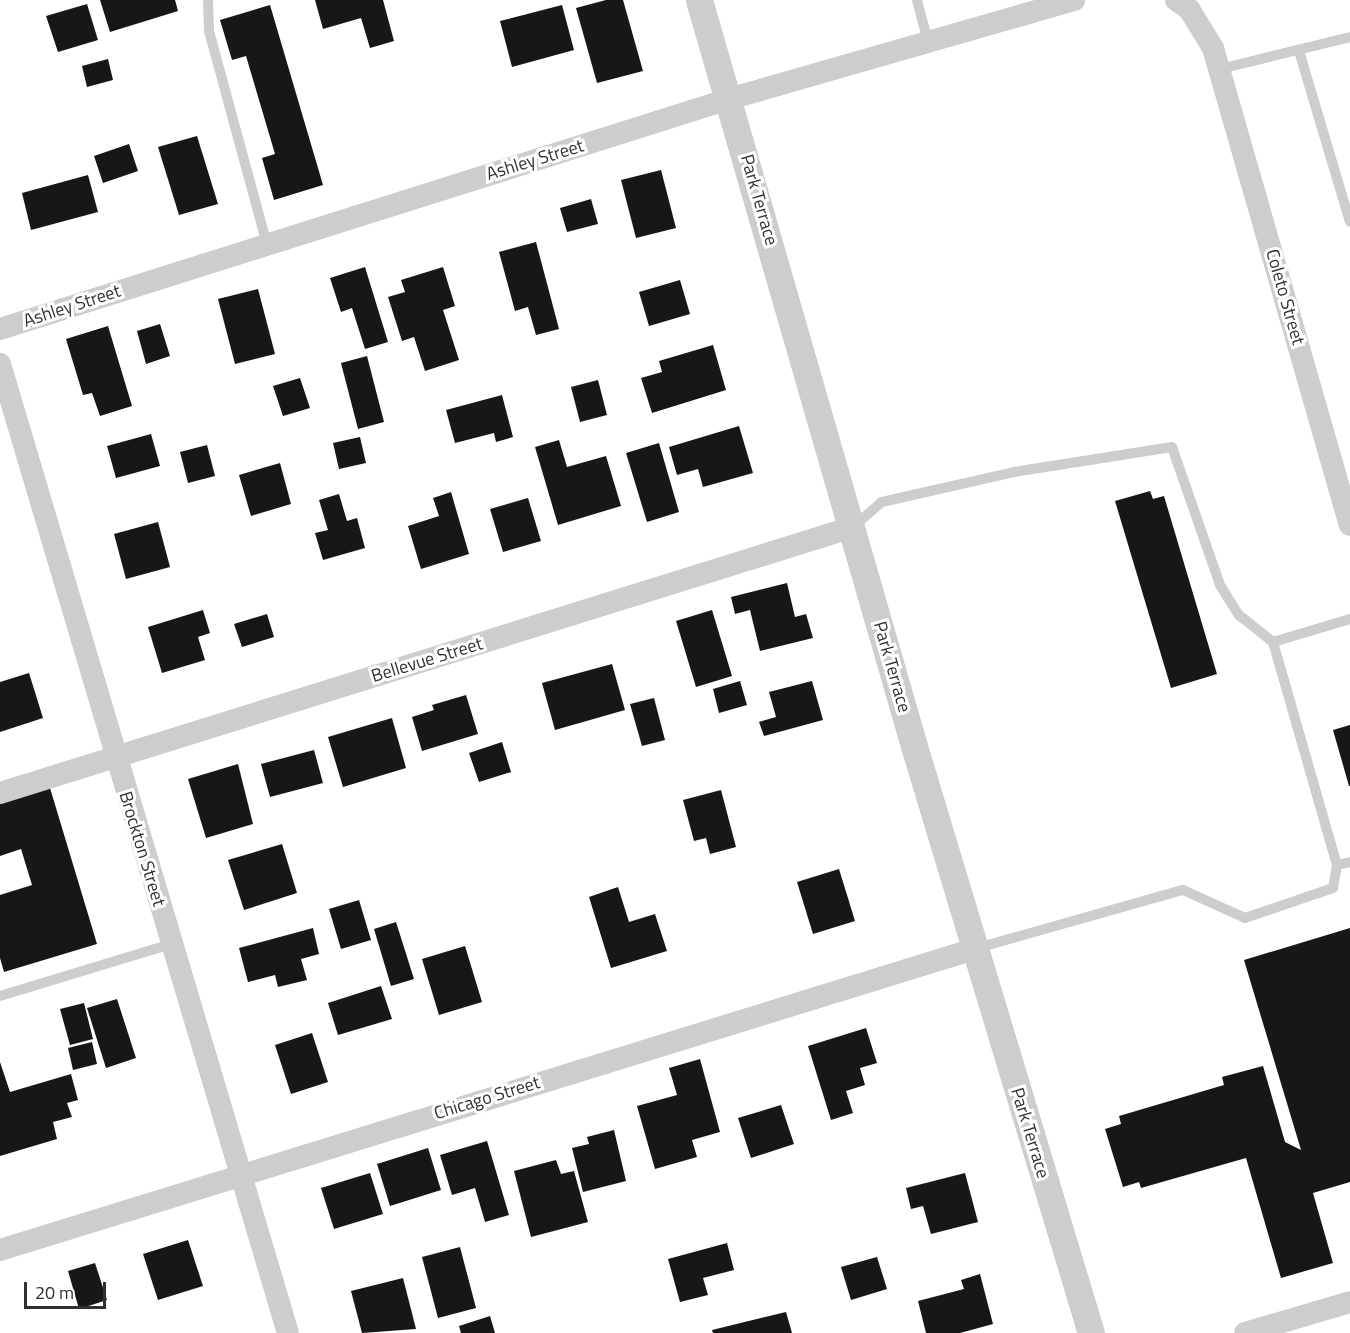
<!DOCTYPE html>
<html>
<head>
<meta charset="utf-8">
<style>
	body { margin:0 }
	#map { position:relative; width:1350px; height:1333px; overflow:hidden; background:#fff; font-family:"Titillium Web",sans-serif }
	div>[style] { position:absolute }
	.building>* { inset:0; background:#171717 }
	.service>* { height:10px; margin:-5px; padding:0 5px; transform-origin:5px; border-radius:5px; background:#cdcdcd }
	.minor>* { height:22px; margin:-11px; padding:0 11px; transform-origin:11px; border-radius:11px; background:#cdcdcd }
	.tertiary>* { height:27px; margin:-13.5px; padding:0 13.5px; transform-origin:13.5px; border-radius:13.5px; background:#cdcdcd }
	span { translate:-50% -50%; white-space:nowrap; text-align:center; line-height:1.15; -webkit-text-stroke:6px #fff; paint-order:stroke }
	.street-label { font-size:18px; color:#303030 }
	.scale { position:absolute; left:24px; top:1282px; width:82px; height:27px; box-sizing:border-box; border:3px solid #303030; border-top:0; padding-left:8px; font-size:18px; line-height:21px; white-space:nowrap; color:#303030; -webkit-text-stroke:4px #fff; paint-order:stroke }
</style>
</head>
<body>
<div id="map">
	<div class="building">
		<i style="clip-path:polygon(100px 0,175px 0,178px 11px,110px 32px)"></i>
		<i style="clip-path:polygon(315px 0,383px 0,394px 41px,370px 48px,361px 18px,323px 29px)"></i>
		<i style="clip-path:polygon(606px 0,623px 0,643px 71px,597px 83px,576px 8px)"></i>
		<i style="clip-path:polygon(87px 4px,98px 40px,58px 52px,46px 16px)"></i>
		<i style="clip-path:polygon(270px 5px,323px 185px,274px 200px,262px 158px,275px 154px,246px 56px,232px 60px,220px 20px)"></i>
		<i style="clip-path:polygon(562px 5px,574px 50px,512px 67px,500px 21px)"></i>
		<i style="clip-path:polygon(108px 59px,113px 80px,87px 87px,82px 66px)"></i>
		<i style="clip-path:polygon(197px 136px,218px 204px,179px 215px,158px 147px)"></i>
		<i style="clip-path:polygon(129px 144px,138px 171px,103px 183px,94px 156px)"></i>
		<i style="clip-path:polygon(661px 170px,676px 228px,636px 238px,621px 180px)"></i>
		<i style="clip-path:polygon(88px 175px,98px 212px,31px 230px,22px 193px)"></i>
		<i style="clip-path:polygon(591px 199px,598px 224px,567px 232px,560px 208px)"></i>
		<i style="clip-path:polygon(536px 242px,559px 329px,536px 335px,528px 307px,515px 311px,499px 252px)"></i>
		<i style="clip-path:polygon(365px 267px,388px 342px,365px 349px,352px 308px,341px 312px,330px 278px)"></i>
		<i style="clip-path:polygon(443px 267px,455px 306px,443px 310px,459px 360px,425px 371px,414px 337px,402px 341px,388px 297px,405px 292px,401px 280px)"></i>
		<i style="clip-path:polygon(680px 280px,690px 314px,649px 326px,639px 292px)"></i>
		<i style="clip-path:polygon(258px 289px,275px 354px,235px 364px,218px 299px)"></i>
		<i style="clip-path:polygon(160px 324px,170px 356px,146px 364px,137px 331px)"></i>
		<i style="clip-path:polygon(108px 326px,132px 406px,100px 416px,92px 393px,83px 395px,66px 339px)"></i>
		<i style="clip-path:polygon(713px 345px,726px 390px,652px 413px,641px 378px,662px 372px,659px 361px)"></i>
		<i style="clip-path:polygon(367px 356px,384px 422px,358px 429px,341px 363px)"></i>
		<i style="clip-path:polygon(300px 378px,310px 408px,283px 416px,273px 386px)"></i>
		<i style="clip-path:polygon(598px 380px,607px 415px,580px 422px,571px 387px)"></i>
		<i style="clip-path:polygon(502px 395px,513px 437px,496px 442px,494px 433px,455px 443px,446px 410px)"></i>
		<i style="clip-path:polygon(739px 426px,753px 473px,703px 487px,698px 469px,677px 475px,669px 447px)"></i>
		<i style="clip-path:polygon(151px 434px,160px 466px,116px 478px,107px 446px)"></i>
		<i style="clip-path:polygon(360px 437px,366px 463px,339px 469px,333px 443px)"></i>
		<i style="clip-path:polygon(559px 440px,567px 467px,606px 456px,621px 506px,558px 525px,535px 447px)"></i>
		<i style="clip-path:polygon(659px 443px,679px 512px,647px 522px,626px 453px)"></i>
		<i style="clip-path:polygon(207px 445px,215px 476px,188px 483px,180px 452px)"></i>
		<i style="clip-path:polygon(280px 463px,291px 504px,251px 516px,239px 475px)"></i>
		<i style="clip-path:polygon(1150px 491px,1153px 499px,1164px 496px,1217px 674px,1171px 688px,1115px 501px)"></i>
		<i style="clip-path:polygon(451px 492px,469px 554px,421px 569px,408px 526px,439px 516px,433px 498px)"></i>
		<i style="clip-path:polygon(339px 494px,347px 521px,357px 518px,365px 548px,323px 560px,315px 533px,328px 530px,319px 500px)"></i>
		<i style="clip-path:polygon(528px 498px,541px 541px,503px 552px,490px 509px)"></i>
		<i style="clip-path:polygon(158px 522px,170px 567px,126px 579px,114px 534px)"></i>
		<i style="clip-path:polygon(787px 583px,795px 617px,806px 614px,813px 638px,760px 651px,750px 610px,735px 614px,731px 597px)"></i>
		<i style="clip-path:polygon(203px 610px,210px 633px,198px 637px,205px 660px,162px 673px,148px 627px)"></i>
		<i style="clip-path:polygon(712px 610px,732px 676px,696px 687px,676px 621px)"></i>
		<i style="clip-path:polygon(267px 614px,274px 637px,242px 647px,234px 624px)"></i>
		<i style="clip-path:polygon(612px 664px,625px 710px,555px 730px,542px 683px)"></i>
		<i style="clip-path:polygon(29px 673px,43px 718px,0 732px,0 682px)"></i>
		<i style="clip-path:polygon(740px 681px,747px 705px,719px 713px,713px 689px)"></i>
		<i style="clip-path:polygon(812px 681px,823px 720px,764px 736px,759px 722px,776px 717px,769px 692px)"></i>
		<i style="clip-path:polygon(466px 695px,478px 734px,422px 751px,412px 717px,434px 710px,432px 705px)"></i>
		<i style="clip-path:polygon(654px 698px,665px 740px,642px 746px,630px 704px)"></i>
		<i style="clip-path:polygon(392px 718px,406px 768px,343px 787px,328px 737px)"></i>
		<i style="clip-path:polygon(1350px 725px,1350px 786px,1349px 786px,1333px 730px)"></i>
		<i style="clip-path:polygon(502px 742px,511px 772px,479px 782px,469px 753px)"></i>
		<i style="clip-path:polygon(314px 750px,323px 783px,270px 797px,261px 764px)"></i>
		<i style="clip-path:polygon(238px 764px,253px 824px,206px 838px,188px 779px)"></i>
		<i style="clip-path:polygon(50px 788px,97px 944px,4px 972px,0 958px,0 895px,32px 885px,21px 849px,0 856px,0 803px)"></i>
		<i style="clip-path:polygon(721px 790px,736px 847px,710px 854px,706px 838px,694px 841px,683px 800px)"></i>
		<i style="clip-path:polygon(282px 844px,297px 893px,244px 910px,228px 860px)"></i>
		<i style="clip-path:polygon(839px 869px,855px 921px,813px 934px,797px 882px)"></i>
		<i style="clip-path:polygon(618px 887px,629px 922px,655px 914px,667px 951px,611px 968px,589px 897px)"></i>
		<i style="clip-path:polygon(359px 900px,371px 940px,341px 949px,329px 909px)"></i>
		<i style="clip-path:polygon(396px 922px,414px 979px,391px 986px,374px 929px)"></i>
		<i style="clip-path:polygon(313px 928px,319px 954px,301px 959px,307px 980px,278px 987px,275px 975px,248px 982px,239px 948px)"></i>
		<i style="clip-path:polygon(1350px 928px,1350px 1182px,1313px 1193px,1333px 1263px,1281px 1278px,1246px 1158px,1141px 1188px,1139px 1182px,1123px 1187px,1105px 1129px,1121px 1124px,1119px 1116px,1224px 1085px,1222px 1077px,1263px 1066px,1285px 1142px,1301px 1150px,1244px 960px)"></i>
		<i style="clip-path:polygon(465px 946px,482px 1002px,439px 1015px,422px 959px)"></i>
		<i style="clip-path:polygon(381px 986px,392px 1019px,338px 1035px,328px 1003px)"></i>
		<i style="clip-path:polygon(117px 999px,136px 1058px,106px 1068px,87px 1008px)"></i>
		<i style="clip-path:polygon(84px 1003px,93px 1039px,70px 1045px,60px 1009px)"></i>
		<i style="clip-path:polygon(866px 1028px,877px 1063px,860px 1068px,865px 1085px,846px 1091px,853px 1113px,831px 1120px,808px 1046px)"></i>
		<i style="clip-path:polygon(312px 1033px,328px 1082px,291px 1094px,275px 1045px)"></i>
		<i style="clip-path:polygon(92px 1042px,97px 1064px,73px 1070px,68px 1048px)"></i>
		<i style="clip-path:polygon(700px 1059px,720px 1132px,692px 1140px,697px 1157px,655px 1169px,637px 1106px,677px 1095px,669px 1068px)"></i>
		<i style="clip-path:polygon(0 1062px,10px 1092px,71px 1074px,78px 1100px,67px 1103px,72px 1117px,53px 1122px,57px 1139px,0 1156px)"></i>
		<i style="clip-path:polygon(781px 1105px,794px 1144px,751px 1158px,738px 1118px)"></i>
		<i style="clip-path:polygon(614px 1130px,626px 1181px,583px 1192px,572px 1148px,589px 1144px,587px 1137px)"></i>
		<i style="clip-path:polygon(487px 1141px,509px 1215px,485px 1222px,475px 1188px,452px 1195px,440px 1155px)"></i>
		<i style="clip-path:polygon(428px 1148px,441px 1190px,390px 1206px,377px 1164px)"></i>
		<i style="clip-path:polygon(556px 1160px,561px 1174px,574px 1171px,588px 1222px,531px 1237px,514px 1171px)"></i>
		<i style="clip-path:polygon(370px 1173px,383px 1214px,334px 1229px,321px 1188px)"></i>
		<i style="clip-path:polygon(965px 1173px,978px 1222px,931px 1234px,923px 1206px,911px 1209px,906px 1188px)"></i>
		<i style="clip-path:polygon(188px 1240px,203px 1286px,158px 1300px,143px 1254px)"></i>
		<i style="clip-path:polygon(727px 1243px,734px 1270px,703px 1278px,708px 1295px,680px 1302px,668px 1259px)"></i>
		<i style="clip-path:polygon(460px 1247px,476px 1308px,438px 1318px,422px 1257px)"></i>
		<i style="clip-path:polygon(877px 1257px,887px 1289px,851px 1300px,841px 1267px)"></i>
		<i style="clip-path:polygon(95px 1263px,107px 1300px,79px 1309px,68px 1271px)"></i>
		<i style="clip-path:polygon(980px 1274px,993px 1324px,960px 1333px,926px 1333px,918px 1301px,964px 1289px,961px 1280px)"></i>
		<i style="clip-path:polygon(403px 1278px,416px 1329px,362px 1333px,351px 1291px)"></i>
		<i style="clip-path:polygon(786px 1312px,792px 1333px,713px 1333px,712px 1330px)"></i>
		<i style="clip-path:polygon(490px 1316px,495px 1333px,461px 1333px,459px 1326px)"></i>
	</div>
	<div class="service">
		<i style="left:208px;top:0;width:31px;rotate:88deg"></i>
		<i style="left:209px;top:31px;width:222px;rotate:74.8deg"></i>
		<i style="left:917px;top:0;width:43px;rotate:75.3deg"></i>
		<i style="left:1299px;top:51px;width:178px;rotate:73.4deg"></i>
		<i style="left:1220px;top:69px;width:134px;rotate:-13.8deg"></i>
		<i style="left:853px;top:527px;width:38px;rotate:-41deg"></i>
		<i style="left:882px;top:502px;width:135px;rotate:-12.8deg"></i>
		<i style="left:1014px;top:472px;width:160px;rotate:-9deg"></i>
		<i style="left:1172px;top:447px;width:146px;rotate:70.8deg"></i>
		<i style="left:1220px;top:585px;width:36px;rotate:58deg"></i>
		<i style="left:1239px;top:615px;width:43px;rotate:38.5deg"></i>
		<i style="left:1273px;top:642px;width:232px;rotate:74deg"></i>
		<i style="left:1337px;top:865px;width:13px;rotate:-13deg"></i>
		<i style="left:1273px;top:642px;width:80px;rotate:-16.6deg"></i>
		<i style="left:974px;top:949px;width:217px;rotate:-15.8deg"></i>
		<i style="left:1183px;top:890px;width:68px;rotate:24.3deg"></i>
		<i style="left:1245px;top:918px;width:93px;rotate:-18.8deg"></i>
		<i style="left:1333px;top:888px;width:23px;rotate:-80deg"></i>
		<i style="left:0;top:996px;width:179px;rotate:-16.9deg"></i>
	</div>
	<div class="minor">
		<i style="left:1176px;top:0;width:16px;rotate:35deg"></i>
		<i style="left:1189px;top:9px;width:46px;rotate:58.4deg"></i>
		<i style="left:1213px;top:48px;width:496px;rotate:74deg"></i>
		<i style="left:0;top:329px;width:764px;rotate:-17.51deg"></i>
		<i style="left:729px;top:99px;width:359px;rotate:-16deg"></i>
		<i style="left:0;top:364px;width:1011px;rotate:73.45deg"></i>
		<i style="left:0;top:793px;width:894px;rotate:-17.32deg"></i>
		<i style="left:0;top:1250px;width:1019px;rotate:-17.17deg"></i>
		<i style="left:1245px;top:1333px;width:109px;rotate:-16.4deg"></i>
	</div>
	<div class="tertiary">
		<i style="left:699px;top:0;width:776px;rotate:73.92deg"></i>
		<i style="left:914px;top:746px;width:613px;rotate:73.22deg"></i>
	</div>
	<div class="street-label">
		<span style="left:535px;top:160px;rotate:-17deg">Ashley Street</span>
		<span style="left:759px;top:200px;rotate:74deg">Park Terrace</span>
		<span style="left:1285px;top:297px;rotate:74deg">Coleto Street</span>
		<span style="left:72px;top:306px;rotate:-18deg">Ashley Street</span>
		<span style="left:427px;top:660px;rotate:-17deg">Bellevue Street</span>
		<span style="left:892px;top:667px;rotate:74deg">Park Terrace</span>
		<span style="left:142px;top:849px;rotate:73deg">Brockton Street</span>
		<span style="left:487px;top:1098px;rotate:-17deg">Chicago Street</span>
		<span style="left:1030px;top:1133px;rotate:73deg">Park Terrace</span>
	</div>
	<div class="scale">20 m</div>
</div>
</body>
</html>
